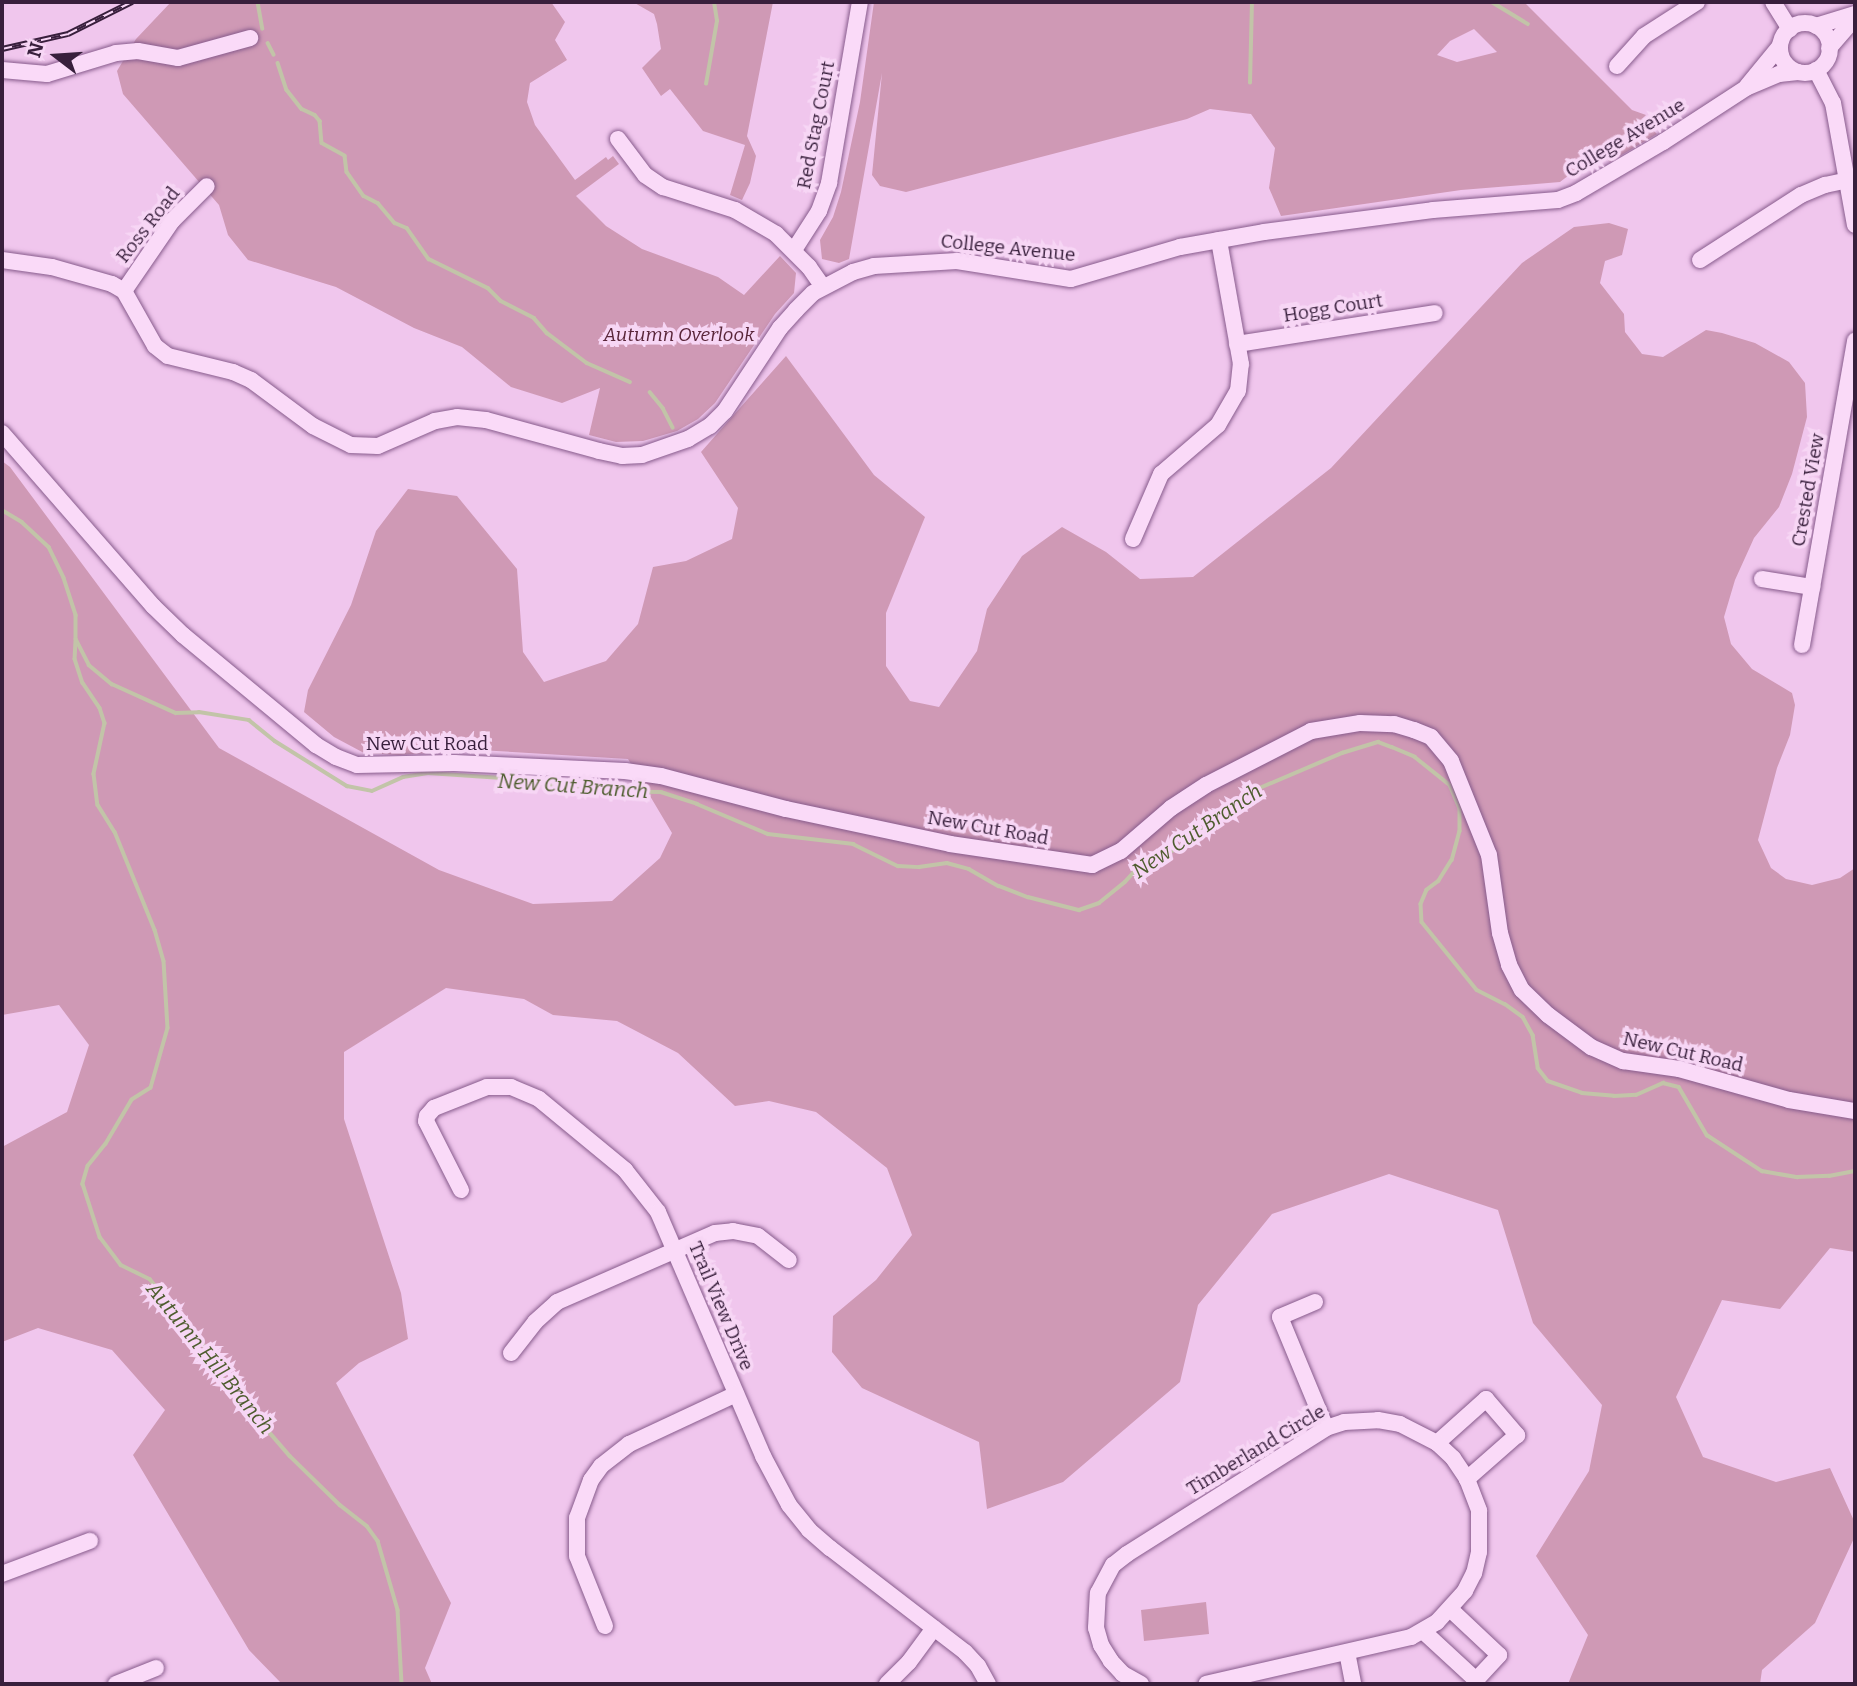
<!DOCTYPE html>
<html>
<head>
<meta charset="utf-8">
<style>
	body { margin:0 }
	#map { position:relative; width:1857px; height:1686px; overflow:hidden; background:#f0c6ed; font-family:Bitter,serif }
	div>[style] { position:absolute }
	.green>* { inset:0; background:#cf99b5 }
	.stream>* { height:3.5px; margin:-1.75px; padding:0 1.75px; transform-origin:1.75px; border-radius:1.75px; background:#c2c4a8 }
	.roads { filter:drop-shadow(0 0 2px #875b8c) drop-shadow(0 0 2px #875b8c) }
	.minor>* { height:16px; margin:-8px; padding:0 8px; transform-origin:8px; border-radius:8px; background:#fadaf8 }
	.minor>.ring { margin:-8px; padding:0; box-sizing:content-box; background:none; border:16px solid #fadaf8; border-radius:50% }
	.rail>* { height:6px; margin-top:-3px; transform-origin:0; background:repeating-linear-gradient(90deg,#f7d6f5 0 10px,#381f3c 0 20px); box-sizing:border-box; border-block:2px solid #381f3c }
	span { translate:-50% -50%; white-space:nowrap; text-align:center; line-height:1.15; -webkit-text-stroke:7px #f7d6f5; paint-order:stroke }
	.street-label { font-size:19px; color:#381f3c }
	.park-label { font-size:19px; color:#592539; font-style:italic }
	.water-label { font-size:21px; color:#4e5c2e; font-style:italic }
	.frame { position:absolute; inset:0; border:4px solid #381f3c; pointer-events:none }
	.north { position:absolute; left:21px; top:21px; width:70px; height:70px; -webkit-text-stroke:5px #f7d6f5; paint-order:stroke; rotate:287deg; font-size:19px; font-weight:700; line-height:28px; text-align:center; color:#381f3c }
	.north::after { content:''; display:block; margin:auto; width:24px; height:32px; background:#381f3c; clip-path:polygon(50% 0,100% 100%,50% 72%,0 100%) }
</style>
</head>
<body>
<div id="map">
	<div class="green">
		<i style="clip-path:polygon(171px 2px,551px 2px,565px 22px,555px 40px,567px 60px,530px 83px,527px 102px,535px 125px,575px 180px,606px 157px,608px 160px,613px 156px,619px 164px,576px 196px,606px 226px,642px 249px,718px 277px,744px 295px,780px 256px,796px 273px,794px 293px,775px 314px,715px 403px,698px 419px,677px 431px,643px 441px,616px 442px,589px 435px,600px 388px,562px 403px,511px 387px,462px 347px,414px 328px,336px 287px,248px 260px,228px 235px,219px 205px,123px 94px,117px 71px,136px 39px)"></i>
		<i style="clip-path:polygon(633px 2px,773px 2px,747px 136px,756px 156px,750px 183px,742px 200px,730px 195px,745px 145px,703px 131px,670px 89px,661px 96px,642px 68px,661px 49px,657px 24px,654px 14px)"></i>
		<i style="clip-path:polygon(evenodd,874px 2px,1524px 2px,1632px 110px,1646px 115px,1642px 119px,1657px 134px,1610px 162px,1599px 152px,1560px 182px,1461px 190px,1281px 216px,1269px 188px,1275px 148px,1251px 114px,1210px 109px,1187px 119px,906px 192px,880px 186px,872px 175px,882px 73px,849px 259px,839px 263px,822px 259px,820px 240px,833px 217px,841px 192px,860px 102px,874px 2px,1474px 29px,1497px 52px,1457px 62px,1437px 55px,1450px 41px,1474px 29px)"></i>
		<i style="clip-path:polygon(1609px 223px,1628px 229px,1622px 255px,1605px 261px,1600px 283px,1624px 314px,1625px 332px,1642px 354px,1663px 357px,1706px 330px,1722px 333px,1755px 343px,1789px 362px,1805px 383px,1807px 417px,1792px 474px,1779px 507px,1754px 538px,1735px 580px,1724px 617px,1731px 644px,1752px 669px,1792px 693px,1795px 705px,1790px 735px,1777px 768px,1758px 840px,1771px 868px,1786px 879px,1812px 885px,1840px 878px,1855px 868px,1855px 1252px,1830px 1248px,1780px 1309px,1722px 1300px,1676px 1397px,1703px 1457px,1776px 1482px,1830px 1468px,1855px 1523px,1855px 1536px,1815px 1623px,1762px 1670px,1760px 1684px,1568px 1684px,1588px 1635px,1536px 1556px,1589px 1471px,1602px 1405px,1533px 1323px,1498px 1210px,1389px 1174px,1272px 1214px,1198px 1305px,1180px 1382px,1063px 1482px,987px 1509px,979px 1442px,862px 1388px,832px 1352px,833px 1316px,876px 1280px,912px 1235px,887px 1168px,816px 1112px,769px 1101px,735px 1106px,678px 1053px,617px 1021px,553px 1015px,524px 999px,446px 988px,344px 1052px,344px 1119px,401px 1293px,408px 1339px,359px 1363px,336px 1383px,451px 1603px,425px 1668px,432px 1684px,282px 1684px,249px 1650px,133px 1455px,165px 1410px,112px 1350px,38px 1328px,2px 1342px,2px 1147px,67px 1112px,89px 1045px,59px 1005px,2px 1015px,2px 461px,10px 467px,219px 748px,439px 870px,533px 904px,612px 901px,660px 858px,672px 833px,628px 759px,479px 750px,399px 755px,364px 753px,334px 737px,304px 712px,308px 690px,351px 605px,376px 531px,408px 489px,457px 496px,517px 569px,523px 652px,544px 682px,606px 661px,638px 624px,653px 567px,686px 561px,732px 539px,738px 508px,701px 452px,786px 356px,874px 475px,925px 517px,886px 613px,886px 666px,910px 701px,939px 707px,977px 651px,987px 609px,1022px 556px,1062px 527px,1106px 552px,1140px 579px,1193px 577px,1331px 468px,1522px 263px,1574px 227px)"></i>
		<i style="clip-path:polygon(1206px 1602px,1209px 1634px,1144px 1641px,1141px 1610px)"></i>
	</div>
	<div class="stream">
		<i style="left:258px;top:2px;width:27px;rotate:80deg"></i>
		<i style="left:1492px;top:2px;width:42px;rotate:31.4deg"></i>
		<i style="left:268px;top:43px;width:13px;rotate:63deg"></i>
		<i style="left:278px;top:63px;width:28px;rotate:72deg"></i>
		<i style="left:287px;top:90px;width:24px;rotate:52deg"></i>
		<i style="left:302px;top:109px;width:14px;rotate:25deg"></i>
		<i style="left:315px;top:115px;width:8px;rotate:50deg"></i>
		<i style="left:320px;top:121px;width:22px;rotate:85deg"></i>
		<i style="left:322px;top:143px;width:26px;rotate:29deg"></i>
		<i style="left:345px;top:156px;width:16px;rotate:83deg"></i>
		<i style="left:347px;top:172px;width:29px;rotate:55deg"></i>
		<i style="left:364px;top:196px;width:16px;rotate:27deg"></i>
		<i style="left:378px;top:203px;width:26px;rotate:50deg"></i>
		<i style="left:395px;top:223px;width:13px;rotate:23deg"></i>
		<i style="left:407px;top:228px;width:38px;rotate:55deg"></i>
		<i style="left:429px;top:259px;width:66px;rotate:26.2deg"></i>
		<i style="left:488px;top:288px;width:18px;rotate:45deg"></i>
		<i style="left:501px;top:301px;width:37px;rotate:27deg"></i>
		<i style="left:534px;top:318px;width:20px;rotate:49deg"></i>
		<i style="left:547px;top:333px;width:50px;rotate:36.9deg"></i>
		<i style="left:587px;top:363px;width:47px;rotate:23.8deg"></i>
		<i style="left:1250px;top:83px;width:81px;rotate:-88.6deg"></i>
		<i style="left:706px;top:84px;width:64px;rotate:-80.1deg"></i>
		<i style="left:717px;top:21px;width:19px;rotate:-99deg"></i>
		<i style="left:650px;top:392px;width:21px;rotate:51deg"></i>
		<i style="left:663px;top:408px;width:22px;rotate:63deg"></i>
		<i style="left:2px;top:510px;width:23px;rotate:31deg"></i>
		<i style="left:22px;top:522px;width:37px;rotate:43deg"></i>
		<i style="left:49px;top:547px;width:34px;rotate:64deg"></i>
		<i style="left:64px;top:578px;width:39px;rotate:72deg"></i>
		<i style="left:76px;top:615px;width:24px;rotate:90deg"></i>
		<i style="left:76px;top:639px;width:29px;rotate:63deg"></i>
		<i style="left:89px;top:665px;width:30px;rotate:40deg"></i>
		<i style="left:112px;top:684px;width:70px;rotate:24.4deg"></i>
		<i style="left:176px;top:713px;width:23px;rotate:-2deg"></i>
		<i style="left:199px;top:712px;width:51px;rotate:9.1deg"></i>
		<i style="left:249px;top:720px;width:33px;rotate:39deg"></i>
		<i style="left:275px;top:741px;width:85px;rotate:32deg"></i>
		<i style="left:347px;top:786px;width:25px;rotate:11deg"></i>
		<i style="left:372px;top:791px;width:34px;rotate:-24deg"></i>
		<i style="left:403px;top:777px;width:25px;rotate:-9deg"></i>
		<i style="left:428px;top:773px;width:74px;rotate:3.9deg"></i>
		<i style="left:502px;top:778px;width:91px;rotate:8.2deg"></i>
		<i style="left:592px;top:791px;width:69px;rotate:0.8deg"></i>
		<i style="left:661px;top:792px;width:38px;rotate:18deg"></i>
		<i style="left:697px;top:804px;width:77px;rotate:22.9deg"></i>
		<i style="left:768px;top:834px;width:86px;rotate:6.7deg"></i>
		<i style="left:853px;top:844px;width:50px;rotate:26.1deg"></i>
		<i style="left:898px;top:866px;width:21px;rotate:3deg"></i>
		<i style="left:919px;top:867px;width:28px;rotate:-8deg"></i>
		<i style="left:947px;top:863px;width:23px;rotate:15deg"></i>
		<i style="left:969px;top:869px;width:34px;rotate:30deg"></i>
		<i style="left:999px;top:886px;width:31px;rotate:21deg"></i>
		<i style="left:1028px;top:897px;width:53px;rotate:14.3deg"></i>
		<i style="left:1079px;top:910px;width:21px;rotate:-19deg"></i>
		<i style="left:1099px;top:903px;width:33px;rotate:-39deg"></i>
		<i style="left:1125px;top:882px;width:27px;rotate:-48deg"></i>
		<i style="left:1143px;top:862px;width:34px;rotate:-21deg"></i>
		<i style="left:1175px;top:850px;width:100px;rotate:-36.9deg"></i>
		<i style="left:1255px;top:790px;width:95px;rotate:-23deg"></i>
		<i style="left:1342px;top:753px;width:38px;rotate:-17deg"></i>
		<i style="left:1378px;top:742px;width:15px;rotate:20deg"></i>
		<i style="left:1392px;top:747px;width:25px;rotate:23deg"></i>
		<i style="left:1415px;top:757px;width:45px;rotate:38.7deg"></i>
		<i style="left:1450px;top:785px;width:26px;rotate:67deg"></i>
		<i style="left:1460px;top:809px;width:22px;rotate:90deg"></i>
		<i style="left:1460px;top:831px;width:30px;rotate:105deg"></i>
		<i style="left:1452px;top:860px;width:25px;rotate:122deg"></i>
		<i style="left:1439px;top:881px;width:15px;rotate:143deg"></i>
		<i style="left:1427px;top:890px;width:15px;rotate:113deg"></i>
		<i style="left:1421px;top:904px;width:18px;rotate:87deg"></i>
		<i style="left:1422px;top:922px;width:87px;rotate:51deg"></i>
		<i style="left:1477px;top:990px;width:31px;rotate:27deg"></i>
		<i style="left:1505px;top:1004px;width:22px;rotate:36deg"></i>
		<i style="left:1523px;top:1017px;width:21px;rotate:61deg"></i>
		<i style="left:1533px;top:1035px;width:33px;rotate:81deg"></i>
		<i style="left:1538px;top:1068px;width:16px;rotate:52deg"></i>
		<i style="left:1548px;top:1081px;width:36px;rotate:19deg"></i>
		<i style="left:1582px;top:1093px;width:32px;rotate:5deg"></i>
		<i style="left:1614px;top:1096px;width:22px;rotate:-3deg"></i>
		<i style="left:1636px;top:1095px;width:30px;rotate:-24deg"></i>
		<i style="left:1663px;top:1083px;width:16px;rotate:14deg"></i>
		<i style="left:1679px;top:1087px;width:56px;rotate:59.7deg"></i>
		<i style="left:1707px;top:1135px;width:66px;rotate:33.2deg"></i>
		<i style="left:1762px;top:1171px;width:36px;rotate:10deg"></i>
		<i style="left:1797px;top:1177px;width:32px;rotate:-2deg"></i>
		<i style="left:1829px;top:1176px;width:26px;rotate:-11deg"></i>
		<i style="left:76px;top:641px;width:18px;rotate:93deg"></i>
		<i style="left:75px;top:659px;width:25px;rotate:72deg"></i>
		<i style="left:83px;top:683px;width:30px;rotate:56deg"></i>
		<i style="left:100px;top:708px;width:16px;rotate:72deg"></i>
		<i style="left:105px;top:723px;width:52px;rotate:102.2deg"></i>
		<i style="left:94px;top:774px;width:31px;rotate:83deg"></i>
		<i style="left:98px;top:805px;width:32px;rotate:58deg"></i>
		<i style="left:115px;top:832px;width:106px;rotate:67.8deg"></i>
		<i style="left:155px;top:930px;width:32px;rotate:74deg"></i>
		<i style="left:164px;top:961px;width:67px;rotate:86.6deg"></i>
		<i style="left:168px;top:1028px;width:62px;rotate:105.8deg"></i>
		<i style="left:151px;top:1088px;width:22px;rotate:148deg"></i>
		<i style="left:132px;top:1100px;width:51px;rotate:120.6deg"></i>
		<i style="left:106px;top:1144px;width:28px;rotate:129deg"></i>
		<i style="left:88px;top:1166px;width:19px;rotate:106deg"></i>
		<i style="left:83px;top:1184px;width:56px;rotate:72.2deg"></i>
		<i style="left:100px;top:1237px;width:35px;rotate:53deg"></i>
		<i style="left:121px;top:1265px;width:32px;rotate:26deg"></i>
		<i style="left:150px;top:1279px;width:95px;rotate:51deg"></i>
		<i style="left:210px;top:1353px;width:27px;rotate:63deg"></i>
		<i style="left:222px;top:1377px;width:104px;rotate:49.3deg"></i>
		<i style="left:290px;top:1456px;width:70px;rotate:44.4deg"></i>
		<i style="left:340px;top:1505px;width:34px;rotate:38deg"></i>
		<i style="left:367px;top:1526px;width:19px;rotate:54deg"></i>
		<i style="left:378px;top:1541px;width:72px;rotate:73.8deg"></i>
		<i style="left:398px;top:1610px;width:74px;rotate:86.9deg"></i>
	</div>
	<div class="roads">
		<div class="minor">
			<i style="left:1773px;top:2px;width:32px;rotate:58deg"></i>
			<i class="ring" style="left:1780px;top:23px;width:34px;height:34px"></i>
			<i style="left:1816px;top:26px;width:41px;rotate:-17.1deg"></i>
			<i style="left:1829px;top:48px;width:40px;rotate:-49deg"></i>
			<i style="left:1617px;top:66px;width:40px;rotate:-48deg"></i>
			<i style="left:1644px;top:36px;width:63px;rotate:-32.7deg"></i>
			<i style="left:2px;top:70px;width:45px;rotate:5.1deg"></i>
			<i style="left:47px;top:74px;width:72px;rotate:-16.9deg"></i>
			<i style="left:116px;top:53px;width:22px;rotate:-5deg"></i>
			<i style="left:138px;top:51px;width:41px;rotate:9.9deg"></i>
			<i style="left:178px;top:58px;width:75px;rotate:-15.5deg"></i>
			<i style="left:1816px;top:70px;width:37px;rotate:63deg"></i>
			<i style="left:1833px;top:103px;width:124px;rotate:79.8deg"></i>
			<i style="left:1747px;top:86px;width:52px;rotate:-50.5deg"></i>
			<i style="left:618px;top:139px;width:45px;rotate:53.1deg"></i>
			<i style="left:645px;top:175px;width:22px;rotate:34deg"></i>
			<i style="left:663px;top:187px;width:76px;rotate:17.7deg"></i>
			<i style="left:735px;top:210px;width:48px;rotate:30.3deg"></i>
			<i style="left:776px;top:234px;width:47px;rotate:45deg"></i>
			<i style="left:809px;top:267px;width:24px;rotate:55deg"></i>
			<i style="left:794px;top:250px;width:46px;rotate:-57.3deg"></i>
			<i style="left:819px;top:211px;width:30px;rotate:-70deg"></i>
			<i style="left:829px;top:183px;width:184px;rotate:-80.3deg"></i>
			<i style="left:2px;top:260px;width:50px;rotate:8deg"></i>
			<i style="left:52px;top:267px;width:62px;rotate:15.8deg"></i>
			<i style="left:112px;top:284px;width:14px;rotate:30deg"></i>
			<i style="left:124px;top:291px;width:63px;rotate:60.6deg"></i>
			<i style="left:155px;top:346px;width:16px;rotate:38deg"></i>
			<i style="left:168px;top:356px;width:67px;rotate:13.8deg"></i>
			<i style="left:233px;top:372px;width:20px;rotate:24deg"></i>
			<i style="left:251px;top:380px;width:77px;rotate:36.6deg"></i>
			<i style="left:313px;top:426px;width:42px;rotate:26.6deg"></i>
			<i style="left:351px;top:445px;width:27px;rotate:2deg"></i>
			<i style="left:378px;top:446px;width:62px;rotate:-23.7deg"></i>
			<i style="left:435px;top:421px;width:22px;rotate:-10deg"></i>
			<i style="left:457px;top:417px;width:29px;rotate:6deg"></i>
			<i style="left:486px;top:420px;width:117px;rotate:15.3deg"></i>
			<i style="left:599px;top:451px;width:24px;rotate:12deg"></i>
			<i style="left:622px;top:456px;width:20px;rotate:-3deg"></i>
			<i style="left:642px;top:455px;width:49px;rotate:-19.2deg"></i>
			<i style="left:688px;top:439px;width:26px;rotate:-31deg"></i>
			<i style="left:710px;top:426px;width:21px;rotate:-45deg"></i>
			<i style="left:725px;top:411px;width:100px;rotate:-56.5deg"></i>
			<i style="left:780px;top:328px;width:24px;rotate:-48deg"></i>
			<i style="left:796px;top:310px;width:24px;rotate:-45deg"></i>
			<i style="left:813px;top:293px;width:45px;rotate:-27.7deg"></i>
			<i style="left:853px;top:272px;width:22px;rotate:-16deg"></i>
			<i style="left:874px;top:266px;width:83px;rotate:-3.4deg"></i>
			<i style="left:957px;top:261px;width:115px;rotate:9deg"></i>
			<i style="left:1071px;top:279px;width:114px;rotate:-16.4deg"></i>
			<i style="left:1180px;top:247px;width:85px;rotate:-10.1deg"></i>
			<i style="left:1264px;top:232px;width:170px;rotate:-7.4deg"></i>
			<i style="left:1433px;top:210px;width:125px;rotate:-4.6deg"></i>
			<i style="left:1558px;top:200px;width:19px;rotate:-21deg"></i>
			<i style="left:1576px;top:193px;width:101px;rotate:-30.4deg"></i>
			<i style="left:1663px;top:142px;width:99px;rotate:-33deg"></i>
			<i style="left:1746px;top:88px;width:36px;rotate:-23deg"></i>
			<i style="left:1779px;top:74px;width:19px;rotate:-6deg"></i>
			<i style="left:1700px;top:260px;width:120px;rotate:-32.8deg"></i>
			<i style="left:1801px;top:195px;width:26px;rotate:-23deg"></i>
			<i style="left:1825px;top:185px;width:24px;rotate:-12deg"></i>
			<i style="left:124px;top:291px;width:85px;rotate:-55.6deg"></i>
			<i style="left:172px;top:221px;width:49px;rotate:-45deg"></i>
			<i style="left:1237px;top:344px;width:200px;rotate:-8.9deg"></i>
			<i style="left:2px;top:433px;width:230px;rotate:48.9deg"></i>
			<i style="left:153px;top:606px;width:42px;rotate:44deg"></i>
			<i style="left:183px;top:635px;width:173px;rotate:39.6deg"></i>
			<i style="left:316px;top:745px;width:23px;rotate:31deg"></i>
			<i style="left:336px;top:757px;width:22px;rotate:21deg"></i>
			<i style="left:357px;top:765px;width:97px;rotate:-1.2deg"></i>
			<i style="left:454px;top:763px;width:171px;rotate:2.7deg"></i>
			<i style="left:625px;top:771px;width:36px;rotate:8deg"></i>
			<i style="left:661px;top:776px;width:129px;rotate:14.8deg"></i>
			<i style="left:786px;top:809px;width:168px;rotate:12deg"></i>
			<i style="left:950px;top:844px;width:144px;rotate:8.4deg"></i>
			<i style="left:1092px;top:865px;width:32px;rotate:-26deg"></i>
			<i style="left:1121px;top:851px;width:66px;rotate:-40.7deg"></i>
			<i style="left:1171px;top:808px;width:42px;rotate:-33.3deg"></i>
			<i style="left:1206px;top:785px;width:118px;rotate:-27.2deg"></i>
			<i style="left:1311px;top:731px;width:50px;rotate:-9.3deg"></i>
			<i style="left:1360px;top:723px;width:34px;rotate:2deg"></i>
			<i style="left:1394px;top:724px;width:21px;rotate:17deg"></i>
			<i style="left:1414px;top:730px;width:18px;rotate:22deg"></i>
			<i style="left:1431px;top:737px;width:31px;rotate:50deg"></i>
			<i style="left:1451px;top:761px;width:101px;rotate:68deg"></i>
			<i style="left:1489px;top:855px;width:79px;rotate:82deg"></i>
			<i style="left:1500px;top:933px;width:33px;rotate:74deg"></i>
			<i style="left:1509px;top:965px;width:28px;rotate:63deg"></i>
			<i style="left:1522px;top:990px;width:36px;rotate:44deg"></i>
			<i style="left:1548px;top:1015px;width:54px;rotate:36.7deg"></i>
			<i style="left:1591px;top:1047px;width:35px;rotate:24deg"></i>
			<i style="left:1623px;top:1061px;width:57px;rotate:8.1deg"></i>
			<i style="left:1679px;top:1069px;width:114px;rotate:15.7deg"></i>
			<i style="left:1789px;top:1100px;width:67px;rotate:9.5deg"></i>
			<i style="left:1133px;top:539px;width:71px;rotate:-66.7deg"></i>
			<i style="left:1161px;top:474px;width:75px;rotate:-40.7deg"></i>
			<i style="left:1218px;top:425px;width:39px;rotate:-60deg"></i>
			<i style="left:1238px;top:391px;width:27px;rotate:-84deg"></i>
			<i style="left:1241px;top:364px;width:126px;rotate:-100.1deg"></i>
			<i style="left:1762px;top:579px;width:51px;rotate:9.1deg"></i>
			<i style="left:1802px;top:645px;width:309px;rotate:-80.1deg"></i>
			<i style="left:461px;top:1190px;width:77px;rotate:-116.9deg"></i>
			<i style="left:426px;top:1121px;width:5px;rotate:-79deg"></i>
			<i style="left:427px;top:1116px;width:11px;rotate:-49deg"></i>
			<i style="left:434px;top:1108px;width:57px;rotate:-21.6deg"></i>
			<i style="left:487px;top:1087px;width:24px"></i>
			<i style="left:511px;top:1087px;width:30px;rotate:23deg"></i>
			<i style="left:539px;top:1099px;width:112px;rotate:39.5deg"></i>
			<i style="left:625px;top:1170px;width:53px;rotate:51.8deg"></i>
			<i style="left:658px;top:1212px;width:266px;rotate:66.7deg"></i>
			<i style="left:763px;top:1456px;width:55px;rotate:62deg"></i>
			<i style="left:789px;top:1505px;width:32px;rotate:51deg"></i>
			<i style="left:809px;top:1530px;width:28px;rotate:41deg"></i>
			<i style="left:830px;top:1548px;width:170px;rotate:37.6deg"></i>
			<i style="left:965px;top:1652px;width:19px;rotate:47deg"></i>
			<i style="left:978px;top:1666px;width:21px;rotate:61deg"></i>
			<i style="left:1315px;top:1302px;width:38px;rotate:157deg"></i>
			<i style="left:1280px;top:1317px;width:120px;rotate:67.5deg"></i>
			<i style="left:511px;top:1353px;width:39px;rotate:-52deg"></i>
			<i style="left:535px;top:1322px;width:30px;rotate:-42deg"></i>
			<i style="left:557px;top:1302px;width:172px;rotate:-23.6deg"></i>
			<i style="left:715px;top:1233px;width:18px;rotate:-6deg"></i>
			<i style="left:733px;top:1231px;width:25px;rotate:11deg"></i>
			<i style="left:758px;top:1236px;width:39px;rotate:38deg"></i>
			<i style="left:1437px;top:1443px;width:66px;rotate:-41.9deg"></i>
			<i style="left:1486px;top:1399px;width:48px;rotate:49.3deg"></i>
			<i style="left:1517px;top:1435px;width:67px;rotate:138.7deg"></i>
			<i style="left:2px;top:1574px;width:94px;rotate:-20.6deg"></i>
			<i style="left:605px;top:1626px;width:75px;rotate:-111.8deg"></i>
			<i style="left:577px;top:1556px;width:38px;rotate:-90deg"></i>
			<i style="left:577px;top:1518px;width:40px;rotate:-69.8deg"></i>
			<i style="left:591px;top:1480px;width:17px;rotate:-54deg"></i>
			<i style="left:601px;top:1466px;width:36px;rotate:-38deg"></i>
			<i style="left:629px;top:1444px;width:118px;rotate:-25deg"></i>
			<i style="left:1424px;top:1632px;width:71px;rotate:42.7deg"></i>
			<i style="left:1476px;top:1680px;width:34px;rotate:-47deg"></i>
			<i style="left:1499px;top:1655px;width:67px;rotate:-136.8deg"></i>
			<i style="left:1347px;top:1652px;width:33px;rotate:79deg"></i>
			<i style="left:116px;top:1684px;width:43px;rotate:-21.8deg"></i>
			<i style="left:887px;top:1684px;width:31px;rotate:-45deg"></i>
			<i style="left:909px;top:1662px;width:42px;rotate:-53.7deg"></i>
			<i style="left:1141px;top:1684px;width:21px;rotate:-151deg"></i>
			<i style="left:1123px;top:1674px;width:18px;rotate:-133deg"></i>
			<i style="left:1111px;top:1661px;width:19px;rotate:-122deg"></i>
			<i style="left:1101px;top:1645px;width:18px;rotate:-106deg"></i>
			<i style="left:1096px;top:1628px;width:35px;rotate:-87deg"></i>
			<i style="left:1098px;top:1593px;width:32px;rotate:-62deg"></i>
			<i style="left:1113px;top:1565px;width:18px;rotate:-38deg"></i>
			<i style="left:1127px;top:1554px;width:236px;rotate:-32.3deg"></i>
			<i style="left:1326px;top:1428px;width:19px;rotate:-18deg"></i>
			<i style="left:1344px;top:1422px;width:34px;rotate:-3deg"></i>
			<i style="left:1378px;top:1420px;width:22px;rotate:10deg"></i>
			<i style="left:1400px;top:1424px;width:42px;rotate:27.2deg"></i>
			<i style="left:1437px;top:1443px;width:22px;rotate:43deg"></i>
			<i style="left:1453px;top:1458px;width:25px;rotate:56deg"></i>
			<i style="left:1467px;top:1479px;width:34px;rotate:69deg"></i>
			<i style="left:1479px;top:1511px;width:41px;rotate:90deg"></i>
			<i style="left:1479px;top:1552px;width:22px;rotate:103deg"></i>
			<i style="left:1474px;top:1573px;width:20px;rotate:117deg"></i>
			<i style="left:1465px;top:1591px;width:42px;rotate:132.1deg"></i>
			<i style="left:1437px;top:1622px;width:30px;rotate:150deg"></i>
			<i style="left:1411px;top:1637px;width:210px;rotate:167.1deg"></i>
		</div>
	</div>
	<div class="rail">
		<i style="left:2px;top:49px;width:68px;rotate:-12.8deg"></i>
		<i style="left:68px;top:34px;width:72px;rotate:-26.6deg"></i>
	</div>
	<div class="street-label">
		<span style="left:816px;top:125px;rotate:-79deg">Red Stag Court</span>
		<span style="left:1625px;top:138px;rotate:-31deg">College Avenue</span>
		<span style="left:148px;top:225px;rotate:-52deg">Ross Road</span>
		<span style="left:1008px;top:248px;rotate:6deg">College Avenue</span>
		<span style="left:1333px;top:308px;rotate:-9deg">Hogg Court</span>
		<span style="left:1808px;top:490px;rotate:-80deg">Crested View</span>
		<span style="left:427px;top:744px">New Cut Road</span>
		<span style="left:988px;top:828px;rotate:10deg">New Cut Road</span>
		<span style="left:1683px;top:1052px;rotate:13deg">New Cut Road</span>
		<span style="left:721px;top:1306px;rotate:67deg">Trail View Drive</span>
		<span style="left:1256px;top:1450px;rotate:-31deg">Timberland Circle</span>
	</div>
	<div class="park-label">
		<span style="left:679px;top:335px">Autumn Overlook</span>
	</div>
	<div class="water-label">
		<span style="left:573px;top:786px;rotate:4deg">New Cut Branch</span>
		<span style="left:1197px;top:831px;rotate:-34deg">New Cut Branch</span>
		<span style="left:210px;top:1358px;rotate:51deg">Autumn Hill Branch</span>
	</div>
	<div class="frame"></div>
	<div class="north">N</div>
</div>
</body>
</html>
